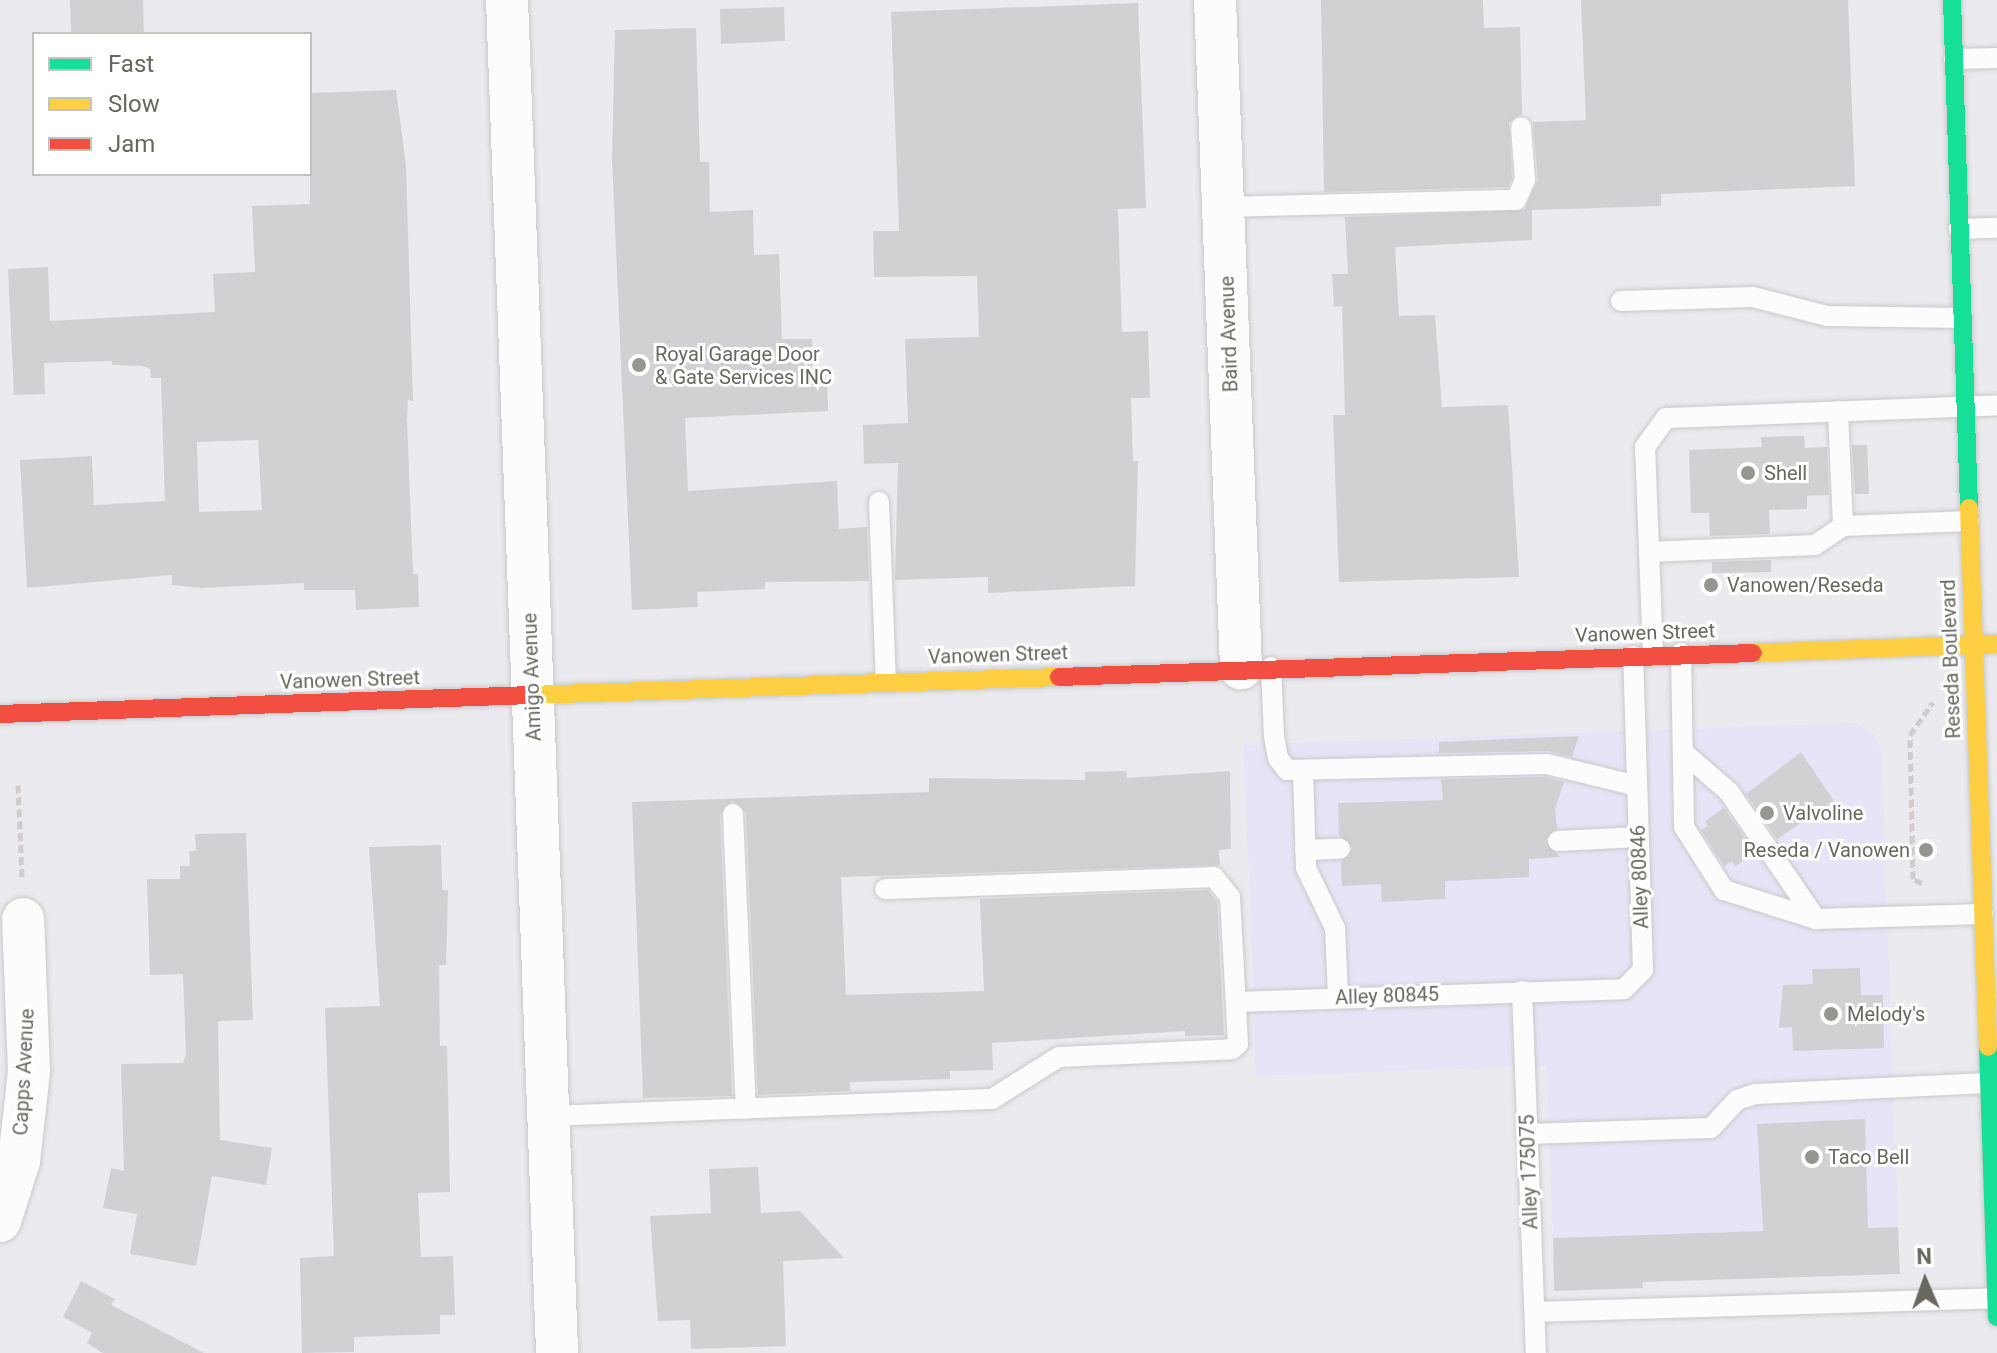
<!DOCTYPE html>
<html>
<head>
<meta charset="utf-8">
<style>
	body { margin:0 }
	#map { position:relative; width:1997px; height:1353px; overflow:hidden; background:#ebeaef; font-family:Roboto,sans-serif }
	div>[style] { position:absolute }
	.commercial>* { inset:0; background:#e8e4f7 }
	.building>* { inset:0; background:#d1d1d4 }
	.path>* { height:5px; margin-top:-2.5px; transform-origin:0; background:repeating-linear-gradient(90deg,#d0cbcc 0 8px,transparent 0 12px) }
	.roads { filter:drop-shadow(0 0 2px #c9c9c9) drop-shadow(0 0 2px #c9c9c9) }
	.lane>* { height:20px; margin:-10px; padding:0 10px; transform-origin:10px; border-radius:10px; background:#fcfcfd }
	.street>* { height:42px; margin:-21px; padding:0 21px; transform-origin:21px; border-radius:21px; background:#fcfcfd }
	.fast>* { height:18px; margin:-9px; padding:0 9px; transform-origin:9px; border-radius:9px; background:#16e098 }
	.slow>* { height:18px; margin:-9px; padding:0 9px; transform-origin:9px; border-radius:9px; background:#ffcf43 }
	.jam>* { height:18px; margin:-9px; padding:0 9px; transform-origin:9px; border-radius:9px; background:#f24e42 }
	.dots>* { width:22px; height:22px; translate:-50% -50%; box-sizing:border-box; border:4px solid #fff; border-radius:50% }
	span { translate:-50% -50%; white-space:nowrap; text-align:center; line-height:1.15; -webkit-text-stroke:6px #fff; paint-order:stroke }
	.street-label { font-size:20px; color:#68685f }
	.poi-label { font-size:20px; color:#68685f }
	.left { translate:0 -50%; text-align:left }
	.right { translate:-100% -50%; text-align:right }
	.legend { position:absolute; left:32px; top:32px; width:280px; height:144px; box-sizing:border-box; background:#fff; border:2px solid #c3c3bf; margin:0; padding:10px 14px; list-style:none; font-size:24px; color:#68685f }
	.legend li { display:flex; align-items:center; gap:16px; height:40px }
	.legend b { width:40px; border:2px solid #c3c3bf }
	.north { position:absolute; left:1885px; top:1241px; width:80px; height:80px; -webkit-text-stroke:6px #fff; paint-order:stroke; rotate:358deg; font-size:22px; font-weight:700; line-height:32px; text-align:center; color:#68685f }
	.north::after { content:''; display:block; margin:auto; width:28px; height:36px; background:#68685f; clip-path:polygon(50% 0,100% 100%,50% 72%,0 100%) }
</style>
</head>
<body>
<div id="map">
	<div class="commercial">
		<i style="clip-path:polygon(1856px 723px,1874px 735px,1881px 750px,1898px 1227px,1553px 1238px,1546px 1066px,1256px 1076px,1244px 745px)"></i>
	</div>
	<div class="building">
		<i style="clip-path:polygon(70px 0,143px 0,144px 34px,71px 34px)"></i>
		<i style="clip-path:polygon(1321px 0,1483px 0,1484px 28px,1520px 27px,1522px 114px,1509px 122px,1512px 178px,1508px 187px,1324px 192px)"></i>
		<i style="clip-path:polygon(1581px 0,1848px 0,1855px 186px,1661px 194px,1661px 206px,1532px 210px,1532px 240px,1395px 247px,1399px 316px,1435px 315px,1442px 407px,1508px 405px,1519px 577px,1339px 582px,1333px 415px,1345px 415px,1342px 306px,1334px 307px,1332px 274px,1348px 274px,1345px 217px,1524px 210px,1538px 180px,1533px 122px,1586px 120px)"></i>
		<i style="clip-path:polygon(1138px 3px,1146px 208px,1118px 209px,1122px 332px,1148px 331px,1150px 398px,1131px 398px,1133px 461px,1138px 461px,1135px 586px,988px 593px,988px 577px,895px 580px,898px 463px,864px 464px,863px 425px,908px 423px,905px 339px,979px 337px,977px 276px,874px 277px,873px 231px,899px 231px,891px 12px)"></i>
		<i style="clip-path:polygon(784px 7px,785px 41px,721px 44px,720px 9px)"></i>
		<i style="clip-path:polygon(696px 28px,700px 162px,709px 162px,710px 212px,753px 210px,754px 255px,779px 254px,782px 339px,812px 339px,813px 375px,827px 374px,828px 411px,685px 418px,688px 491px,837px 481px,839px 529px,867px 527px,869px 581px,765px 582px,765px 589px,697px 592px,698px 607px,632px 610px,612px 160px,615px 30px)"></i>
		<i style="clip-path:polygon(evenodd,396px 90px,406px 165px,413px 401px,408px 400px,407px 420px,413px 574px,418px 574px,419px 607px,356px 610px,355px 590px,304px 590px,304px 583px,202px 588px,172px 585px,172px 575px,27px 588px,20px 460px,92px 456px,94px 505px,165px 501px,161px 378px,151px 378px,150px 369px,142px 366px,112px 365px,112px 361px,44px 363px,45px 394px,14px 395px,8px 269px,48px 267px,50px 321px,215px 312px,213px 274px,255px 272px,252px 206px,310px 204px,310px 93px,396px 90px,258px 440px,262px 510px,199px 512px,197px 442px,258px 440px)"></i>
		<i style="clip-path:polygon(1804px 436px,1805px 448px,1827px 447px,1829px 495px,1807px 496px,1807px 509px,1769px 510px,1770px 534px,1710px 536px,1709px 513px,1691px 513px,1689px 450px,1762px 447px,1761px 437px)"></i>
		<i style="clip-path:polygon(1852px 445px,1867px 445px,1869px 494px,1855px 494px)"></i>
		<i style="clip-path:polygon(1771px 560px,1771px 572px,1712px 573px,1712px 562px)"></i>
		<i style="clip-path:polygon(1579px 736px,1572px 757px,1547px 751px,1439px 753px,1439px 742px)"></i>
		<i style="clip-path:polygon(1801px 752px,1834px 801px,1777px 839px,1746px 794px)"></i>
		<i style="clip-path:polygon(1126px 771px,1127px 778px,1230px 771px,1231px 849px,1219px 850px,1220px 865px,841px 877px,846px 995px,984px 991px,980px 899px,1208px 890px,1217px 902px,1224px 1035px,1185px 1036px,1185px 1031px,992px 1043px,993px 1070px,950px 1071px,950px 1079px,850px 1082px,850px 1091px,758px 1095px,746px 813px,732px 801px,720px 815px,732px 1096px,643px 1098px,632px 802px,929px 792px,929px 778px,1085px 780px,1085px 772px)"></i>
		<i style="clip-path:polygon(1546px 777px,1564px 782px,1555px 809px,1557px 828px,1545px 841px,1560px 857px,1529px 859px,1529px 877px,1445px 881px,1445px 899px,1382px 902px,1381px 884px,1342px 886px,1341px 862px,1353px 848px,1339px 835px,1338px 803px,1443px 800px,1441px 779px)"></i>
		<i style="clip-path:polygon(1724px 808px,1755px 853px,1735px 866px,1732px 861px,1724px 866px,1701px 830px,1708px 826px,1705px 821px)"></i>
		<i style="clip-path:polygon(246px 833px,253px 1020px,218px 1021px,220px 1140px,272px 1148px,266px 1185px,212px 1176px,196px 1266px,130px 1254px,137px 1214px,103px 1208px,111px 1168px,124px 1171px,121px 1064px,183px 1063px,186px 1053px,183px 974px,150px 975px,147px 879px,180px 879px,180px 866px,190px 866px,189px 851px,196px 851px,195px 834px)"></i>
		<i style="clip-path:polygon(441px 845px,442px 890px,448px 890px,446px 965px,439px 965px,440px 1046px,447px 1046px,450px 1192px,418px 1193px,421px 1257px,453px 1256px,455px 1315px,440px 1315px,440px 1334px,354px 1337px,354px 1352px,302px 1353px,300px 1258px,334px 1256px,325px 1008px,380px 1006px,369px 847px)"></i>
		<i style="clip-path:polygon(1860px 968px,1861px 995px,1883px 995px,1884px 1048px,1793px 1051px,1792px 1027px,1779px 1028px,1783px 985px,1813px 984px,1812px 969px)"></i>
		<i style="clip-path:polygon(1865px 1119px,1868px 1228px,1898px 1227px,1900px 1274px,1642px 1282px,1643px 1288px,1554px 1291px,1553px 1238px,1763px 1231px,1757px 1124px)"></i>
		<i style="clip-path:polygon(758px 1167px,761px 1213px,800px 1211px,844px 1258px,783px 1261px,786px 1346px,691px 1349px,690px 1320px,658px 1321px,650px 1216px,711px 1213px,709px 1169px)"></i>
		<i style="clip-path:polygon(81px 1281px,115px 1299px,111px 1305px,204px 1353px,103px 1353px,87px 1343px,92px 1333px,63px 1317px)"></i>
	</div>
	<div class="path">
		<i style="left:18px;top:785px;width:93px;rotate:87.5deg"></i>
		<i style="left:1922px;top:883px;width:10px;rotate:-156deg"></i>
		<i style="left:1913px;top:879px;width:144px;rotate:-91.2deg"></i>
		<i style="left:1910px;top:735px;width:40px;rotate:-55.1deg"></i>
	</div>
	<div class="roads">
		<div class="lane">
			<i style="left:1954px;top:59px;width:43px;rotate:-1.3deg"></i>
			<i style="left:1224px;top:207px;width:292px;rotate:-1.4deg"></i>
			<i style="left:1516px;top:200px;width:22px;rotate:-66deg"></i>
			<i style="left:1525px;top:180px;width:53px;rotate:-94.3deg"></i>
			<i style="left:1959px;top:229px;width:38px;rotate:-2deg"></i>
			<i style="left:1621px;top:301px;width:132px;rotate:-1.7deg"></i>
			<i style="left:1753px;top:297px;width:76px;rotate:14.4deg"></i>
			<i style="left:1827px;top:316px;width:135px;rotate:0.8deg"></i>
			<i style="left:1838px;top:411px;width:115px;rotate:87.5deg"></i>
			<i style="left:879px;top:502px;width:180px;rotate:87.8deg"></i>
			<i style="left:1649px;top:552px;width:166px;rotate:-2.4deg"></i>
			<i style="left:1815px;top:545px;width:34px;rotate:-34deg"></i>
			<i style="left:1843px;top:526px;width:126px;rotate:-2.3deg"></i>
			<i style="left:1681px;top:653px;width:174px;rotate:89deg"></i>
			<i style="left:1684px;top:827px;width:75px;rotate:57.6deg"></i>
			<i style="left:1724px;top:890px;width:96px;rotate:17.5deg"></i>
			<i style="left:1816px;top:919px;width:167px;rotate:-1.7deg"></i>
			<i style="left:1653px;top:655px;width:208px;rotate:-92.2deg"></i>
			<i style="left:1645px;top:447px;width:36px;rotate:-54deg"></i>
			<i style="left:1666px;top:418px;width:331px;rotate:-2.2deg"></i>
			<i style="left:1271px;top:667px;width:69px;rotate:87.5deg"></i>
			<i style="left:1274px;top:736px;width:22px;rotate:80deg"></i>
			<i style="left:1278px;top:758px;width:15px;rotate:53deg"></i>
			<i style="left:1287px;top:770px;width:260px;rotate:-1.3deg"></i>
			<i style="left:1547px;top:764px;width:93px;rotate:13.7deg"></i>
			<i style="left:1684px;top:753px;width:60px;rotate:40.9deg"></i>
			<i style="left:1729px;top:792px;width:154px;rotate:55.6deg"></i>
			<i style="left:1303px;top:772px;width:96px;rotate:88.2deg"></i>
			<i style="left:1306px;top:868px;width:67px;rotate:64.2deg"></i>
			<i style="left:1335px;top:928px;width:69px;rotate:87.5deg"></i>
			<i style="left:733px;top:814px;width:295px;rotate:87.5deg"></i>
			<i style="left:1558px;top:841px;width:81px;rotate:-2.8deg"></i>
			<i style="left:1305px;top:850px;width:35px;rotate:-2deg"></i>
			<i style="left:1522px;top:991px;width:362px;rotate:87.8deg"></i>
			<i style="left:1236px;top:1002px;width:388px;rotate:-1.9deg"></i>
			<i style="left:1624px;top:989px;width:27px;rotate:-45deg"></i>
			<i style="left:1643px;top:970px;width:314px;rotate:-91.8deg"></i>
			<i style="left:546px;top:1116px;width:446px;rotate:-2.2deg"></i>
			<i style="left:992px;top:1099px;width:79px;rotate:-32.1deg"></i>
			<i style="left:1059px;top:1057px;width:173px;rotate:-2.6deg"></i>
			<i style="left:1232px;top:1049px;width:8px;rotate:-40deg"></i>
			<i style="left:1238px;top:1044px;width:147px;rotate:-93.1deg"></i>
			<i style="left:1230px;top:897px;width:26px;rotate:-129deg"></i>
			<i style="left:1214px;top:877px;width:329px;rotate:177.9deg"></i>
			<i style="left:1527px;top:1134px;width:184px;rotate:-1.9deg"></i>
			<i style="left:1711px;top:1128px;width:38px;rotate:-47deg"></i>
			<i style="left:1737px;top:1100px;width:20px;rotate:-18deg"></i>
			<i style="left:1756px;top:1094px;width:232px;rotate:-2.7deg"></i>
			<i style="left:1535px;top:1312px;width:461px;rotate:-1.7deg"></i>
		</div>
		<div class="street">
			<i style="left:507px;top:0;width:1354px;rotate:87.88deg"></i>
			<i style="left:1215px;top:0;width:669px;rotate:87.77deg"></i>
			<i style="left:0;top:1221px;width:63px;rotate:-72.4deg"></i>
			<i style="left:19px;top:1161px;width:90px;rotate:-83.6deg"></i>
			<i style="left:29px;top:1072px;width:153px;rotate:-92.2deg"></i>
		</div>
		<div class="fast">
			<i style="left:1952px;top:0;width:508px;rotate:88.08deg"></i>
			<i style="left:1988px;top:1047px;width:270px;rotate:88.1deg"></i>
		</div>
		<div class="slow">
			<i style="left:1969px;top:508px;width:539px;rotate:87.98deg"></i>
			<i style="left:1753px;top:653px;width:244px;rotate:-2.1deg"></i>
			<i style="left:530px;top:695px;width:529px;rotate:-1.95deg"></i>
		</div>
		<div class="jam">
			<i style="left:1059px;top:677px;width:694px;rotate:-1.98deg"></i>
			<i style="left:0;top:714px;width:530px;rotate:-2.05deg"></i>
		</div>
	</div>
	<div class="dots">
		<i style="left:639px;top:365px;background:#969691"></i>
		<i style="left:1748px;top:473px;background:#969691"></i>
		<i style="left:1711px;top:585px;background:#969691"></i>
		<i style="left:1767px;top:813px;background:#969691"></i>
		<i style="left:1926px;top:850px;background:#969691"></i>
		<i style="left:1831px;top:1014px;background:#969691"></i>
		<i style="left:1812px;top:1157px;background:#969691"></i>
	</div>
	<div class="street-label">
		<span style="left:1229px;top:334px;rotate:-92deg">Baird Avenue</span>
		<span style="left:1645px;top:633px;rotate:-2deg">Vanowen Street</span>
		<span style="left:998px;top:655px;rotate:-2deg">Vanowen Street</span>
		<span style="left:1951px;top:659px;rotate:-92deg">Reseda Boulevard</span>
		<span style="left:532px;top:677px;rotate:-92deg">Amigo Avenue</span>
		<span style="left:350px;top:680px;rotate:-2deg">Vanowen Street</span>
		<span style="left:1640px;top:877px;rotate:-92deg">Alley 80846</span>
		<span style="left:1387px;top:996px;rotate:-2deg">Alley 80845</span>
		<span style="left:24px;top:1072px;rotate:-87deg">Capps Avenue</span>
		<span style="left:1529px;top:1172px;rotate:-92deg">Alley 175075</span>
	</div>
	<div class="poi-label">
		<span class="left" style="left:655px;top:366px">Royal Garage Door<br>&amp; Gate Services INC</span>
		<span class="left" style="left:1764px;top:473px">Shell</span>
		<span class="left" style="left:1727px;top:585px">Vanowen/Reseda</span>
		<span class="left" style="left:1783px;top:813px">Valvoline</span>
		<span class="right" style="left:1910px;top:850px">Reseda / Vanowen</span>
		<span class="left" style="left:1847px;top:1014px">Melody's</span>
		<span class="left" style="left:1828px;top:1157px">Taco Bell</span>
	</div>
	<ul class="legend">
	<li><b style="height:10px;background:#16e098"></b>Fast</li>
	<li><b style="height:10px;background:#ffcf43"></b>Slow</li>
	<li><b style="height:10px;background:#f24e42"></b>Jam</li>
	</ul>
	<div class="north">N</div>
</div>
</body>
</html>
